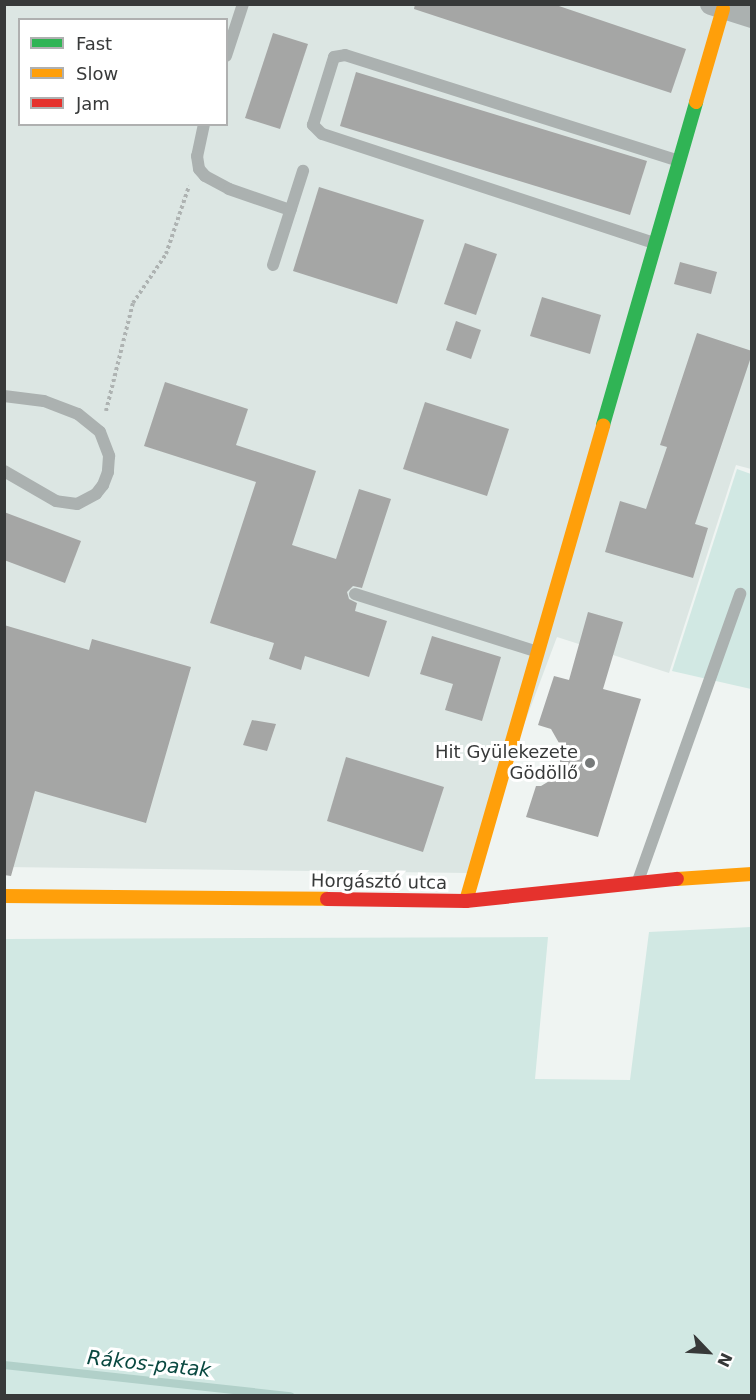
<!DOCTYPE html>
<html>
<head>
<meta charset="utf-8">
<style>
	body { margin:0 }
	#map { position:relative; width:756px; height:1400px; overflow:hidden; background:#eff4f2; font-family:"DejaVu Sans",sans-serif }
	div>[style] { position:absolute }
	.built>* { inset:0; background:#dce6e3 }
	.green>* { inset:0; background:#d1e8e3 }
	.stream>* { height:8px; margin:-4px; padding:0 4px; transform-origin:4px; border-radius:4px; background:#b1d0c9 }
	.building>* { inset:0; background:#a5a6a5 }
	.path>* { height:4px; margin-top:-2px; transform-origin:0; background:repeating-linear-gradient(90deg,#aeb3b2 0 3px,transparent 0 6px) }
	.lane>* { height:12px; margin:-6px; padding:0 6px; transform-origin:6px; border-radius:6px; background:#abb1b0 }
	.street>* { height:22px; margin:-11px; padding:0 11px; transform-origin:11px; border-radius:11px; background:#abb1b0 }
	.fast>* { height:14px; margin:-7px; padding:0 7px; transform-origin:7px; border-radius:7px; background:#30b455 }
	.slow>* { height:14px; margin:-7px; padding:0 7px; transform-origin:7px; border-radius:7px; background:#ff9f0a }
	.jam>* { height:14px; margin:-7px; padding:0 7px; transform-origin:7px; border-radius:7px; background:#e5322d }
	.dots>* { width:16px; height:16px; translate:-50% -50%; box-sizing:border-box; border:3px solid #fff; border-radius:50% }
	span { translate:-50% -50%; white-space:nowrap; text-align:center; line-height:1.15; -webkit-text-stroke:6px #fff; paint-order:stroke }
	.poi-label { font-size:18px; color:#373939 }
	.right { translate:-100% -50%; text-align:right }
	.street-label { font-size:18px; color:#373939 }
	.water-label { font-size:20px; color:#094840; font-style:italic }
	.frame { position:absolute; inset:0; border:6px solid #373939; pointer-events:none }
	.legend { position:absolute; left:18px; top:18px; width:210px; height:108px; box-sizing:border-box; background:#fff; border:2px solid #afb0b0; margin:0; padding:8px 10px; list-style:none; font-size:18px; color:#373939 }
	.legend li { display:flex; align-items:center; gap:12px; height:30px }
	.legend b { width:30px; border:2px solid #afb0b0 }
	.north { position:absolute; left:678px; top:1322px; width:60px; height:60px; -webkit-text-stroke:4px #fff; paint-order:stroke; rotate:115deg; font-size:16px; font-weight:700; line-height:24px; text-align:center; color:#373939 }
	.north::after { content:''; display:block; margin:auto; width:21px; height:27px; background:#373939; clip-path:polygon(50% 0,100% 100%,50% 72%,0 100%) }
</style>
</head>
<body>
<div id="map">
	<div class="built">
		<i style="clip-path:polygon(evenodd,5px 5px,751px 5px,751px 469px,736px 465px,669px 673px,557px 637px,468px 873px,5px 867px,5px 5px,20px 20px,226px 20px,226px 124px,20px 124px,20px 20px)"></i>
	</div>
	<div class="green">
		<i style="clip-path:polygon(737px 469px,751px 474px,751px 689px,672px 671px)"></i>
		<i style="clip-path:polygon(751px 927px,751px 1395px,5px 1395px,5px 939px,548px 937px,535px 1079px,630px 1080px,649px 932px)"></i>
	</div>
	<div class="stream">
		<i style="left:4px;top:1365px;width:288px;rotate:6.2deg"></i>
	</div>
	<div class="building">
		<i style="clip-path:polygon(415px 4px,553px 4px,686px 49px,671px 93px,414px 9px)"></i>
		<i style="clip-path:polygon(273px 33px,308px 44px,280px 129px,245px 118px)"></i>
		<i style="clip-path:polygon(356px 72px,647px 161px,630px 215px,340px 126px)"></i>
		<i style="clip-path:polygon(319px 187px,424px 220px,397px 304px,293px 271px)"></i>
		<i style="clip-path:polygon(465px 243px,497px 254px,476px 315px,444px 304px)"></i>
		<i style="clip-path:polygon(680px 262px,717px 272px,711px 294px,674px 284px)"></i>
		<i style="clip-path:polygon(542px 297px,601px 315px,590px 354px,530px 336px)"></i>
		<i style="clip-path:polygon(456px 321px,481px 330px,471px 359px,446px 350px)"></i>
		<i style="clip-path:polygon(697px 333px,752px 351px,752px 354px,695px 524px,708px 528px,693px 578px,605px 552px,620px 501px,646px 509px,667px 447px,660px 445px)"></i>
		<i style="clip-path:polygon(165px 382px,248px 409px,236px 445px,316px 471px,292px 545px,336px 559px,359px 489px,391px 499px,362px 588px,353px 586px,347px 592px,349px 599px,357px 603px,355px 611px,387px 621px,369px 677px,305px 656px,301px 670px,269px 659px,274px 643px,210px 623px,256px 482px,144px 446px)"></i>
		<i style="clip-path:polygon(425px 402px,509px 429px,487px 496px,403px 469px)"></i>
		<i style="clip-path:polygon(4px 512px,81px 541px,65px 583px,4px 560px)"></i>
		<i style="clip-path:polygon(588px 612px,623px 622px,603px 689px,641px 699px,598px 837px,526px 817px,536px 786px,541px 786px,556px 777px,563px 750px,551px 729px,538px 725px,554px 676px,569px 680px)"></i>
		<i style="clip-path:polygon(4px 625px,89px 650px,92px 639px,191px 667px,146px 823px,35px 791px,11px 876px,4px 875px)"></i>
		<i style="clip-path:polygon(432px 636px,501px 657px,482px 721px,445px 710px,453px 684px,420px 674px)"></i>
		<i style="clip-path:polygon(252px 720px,276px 724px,267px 751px,243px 745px)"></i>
		<i style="clip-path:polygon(346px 757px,444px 787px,423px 852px,327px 821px)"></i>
	</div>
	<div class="path">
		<i style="left:106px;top:411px;width:111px;rotate:-76deg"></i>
		<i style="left:133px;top:303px;width:59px;rotate:-56deg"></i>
		<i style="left:166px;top:254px;width:72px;rotate:-71.3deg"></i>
	</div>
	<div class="lane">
		<i style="left:226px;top:56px;width:55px;rotate:-71.9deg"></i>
		<i style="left:204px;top:124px;width:33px;rotate:102deg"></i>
		<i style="left:197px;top:156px;width:13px;rotate:81deg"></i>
		<i style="left:199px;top:169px;width:9px;rotate:49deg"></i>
		<i style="left:205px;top:176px;width:27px;rotate:28deg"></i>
		<i style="left:229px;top:189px;width:65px;rotate:19deg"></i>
		<i style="left:654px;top:243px;width:349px;rotate:-161.8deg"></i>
		<i style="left:322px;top:134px;width:13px;rotate:-135deg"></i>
		<i style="left:313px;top:125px;width:71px;rotate:-72.8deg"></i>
		<i style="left:334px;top:57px;width:11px;rotate:-10deg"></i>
		<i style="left:345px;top:55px;width:348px;rotate:17.6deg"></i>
		<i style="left:273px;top:265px;width:99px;rotate:-72.3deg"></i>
		<i style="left:4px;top:396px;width:40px;rotate:7.1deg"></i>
		<i style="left:44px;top:401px;width:36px;rotate:21deg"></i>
		<i style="left:78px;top:414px;width:28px;rotate:39deg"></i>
		<i style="left:100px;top:432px;width:26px;rotate:69deg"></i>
		<i style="left:109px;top:456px;width:16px;rotate:94deg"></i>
		<i style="left:108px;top:472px;width:14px;rotate:111deg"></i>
		<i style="left:103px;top:485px;width:11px;rotate:128deg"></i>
		<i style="left:96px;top:494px;width:21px;rotate:152deg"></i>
		<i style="left:77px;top:504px;width:21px;rotate:-172deg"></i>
		<i style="left:56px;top:501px;width:60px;rotate:-150deg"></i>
		<i style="left:355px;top:594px;width:189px;rotate:17.6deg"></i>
		<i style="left:638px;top:881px;width:305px;rotate:-70.4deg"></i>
	</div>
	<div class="street">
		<i style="left:711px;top:4px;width:43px;rotate:17.6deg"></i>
	</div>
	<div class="fast">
		<i style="left:603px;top:425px;width:336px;rotate:-73.9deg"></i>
	</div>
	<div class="slow">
		<i style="left:696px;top:102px;width:97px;rotate:-73.8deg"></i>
		<i style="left:677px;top:879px;width:75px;rotate:-3.8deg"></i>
		<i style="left:4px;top:896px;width:323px;rotate:0.5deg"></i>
		<i style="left:466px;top:901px;width:495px;rotate:-73.9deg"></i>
	</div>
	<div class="jam">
		<i style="left:327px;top:899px;width:139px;rotate:0.8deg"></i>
		<i style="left:466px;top:901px;width:212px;rotate:-6deg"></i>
	</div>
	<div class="dots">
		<i style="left:590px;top:763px;background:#777a7a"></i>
	</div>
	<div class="poi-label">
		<span class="right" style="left:578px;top:763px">Hit Gyülekezete<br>Gödöllő</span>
	</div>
	<div class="street-label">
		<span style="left:379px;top:882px;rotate:1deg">Horgásztó utca</span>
	</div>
	<div class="water-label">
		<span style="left:149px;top:1364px;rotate:6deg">Rákos-patak</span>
	</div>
	<div class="frame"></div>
	<ul class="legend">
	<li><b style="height:8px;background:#30b455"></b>Fast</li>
	<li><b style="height:8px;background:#ff9f0a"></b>Slow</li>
	<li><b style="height:8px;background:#e5322d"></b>Jam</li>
	</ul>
	<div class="north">N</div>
</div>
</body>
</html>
